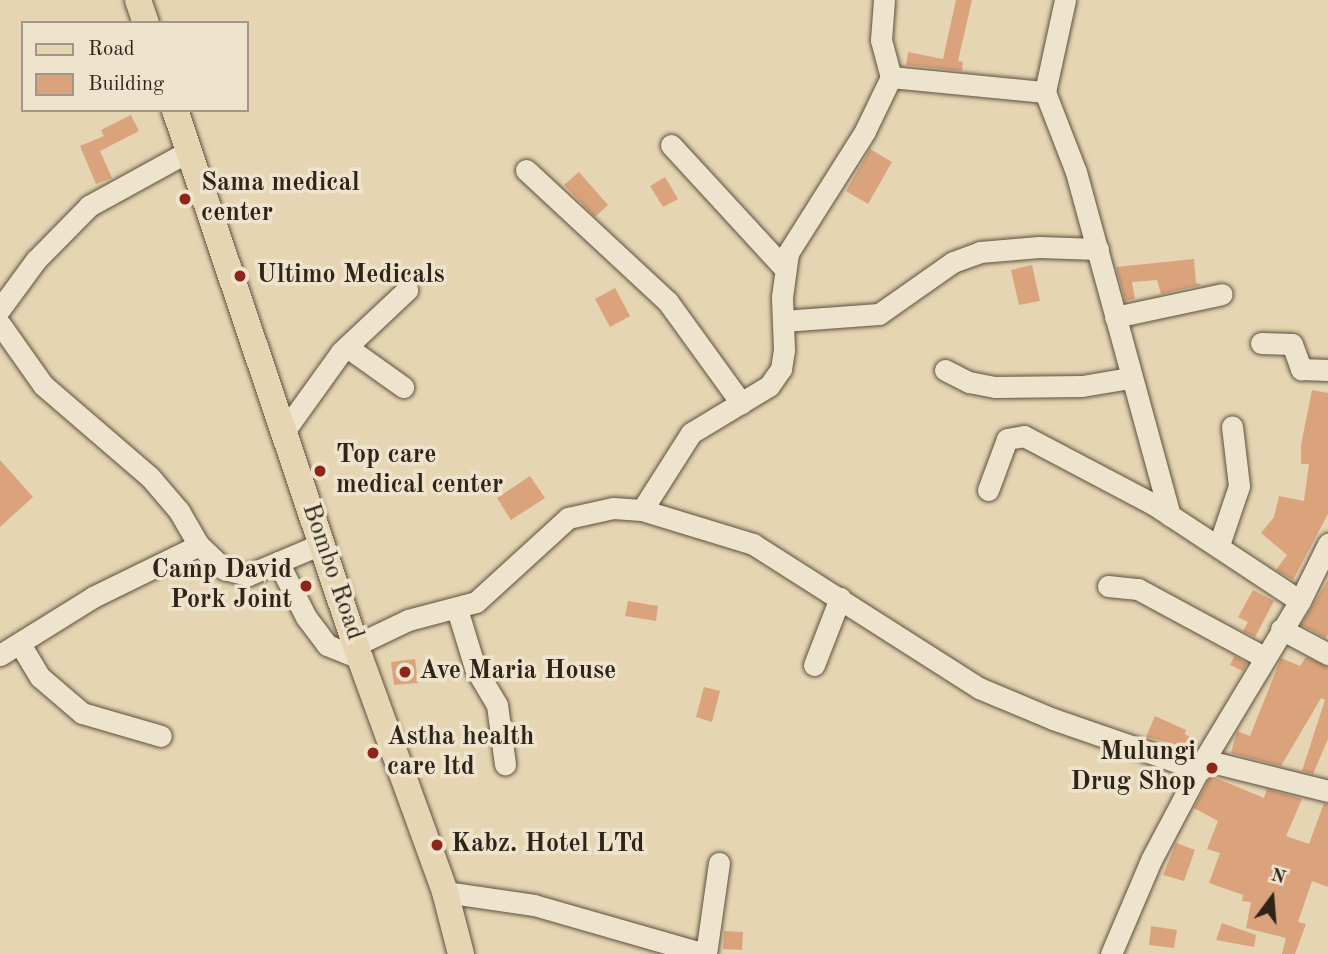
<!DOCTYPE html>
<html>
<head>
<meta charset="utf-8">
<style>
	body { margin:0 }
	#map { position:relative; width:1328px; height:954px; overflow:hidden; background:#e5d5b2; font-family:"Old Standard TT",serif }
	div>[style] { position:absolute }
	.building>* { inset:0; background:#daa37b }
	.roads { filter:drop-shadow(0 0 2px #5d503f) drop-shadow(0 0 2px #5d503f) }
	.minor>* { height:21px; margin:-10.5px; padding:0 10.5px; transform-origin:10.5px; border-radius:10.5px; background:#eee4cd }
	.major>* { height:26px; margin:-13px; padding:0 13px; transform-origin:13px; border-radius:13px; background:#e5d5b2 }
	.dots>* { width:19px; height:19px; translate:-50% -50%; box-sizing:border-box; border:4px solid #eee4cd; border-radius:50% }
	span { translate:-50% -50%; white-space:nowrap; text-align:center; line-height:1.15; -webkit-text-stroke:7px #eee4cd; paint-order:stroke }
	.poi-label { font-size:26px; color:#302419; font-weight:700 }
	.left { translate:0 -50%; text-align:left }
	.right { translate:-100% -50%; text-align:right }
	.street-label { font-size:26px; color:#302419 }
	.legend { position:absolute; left:21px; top:21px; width:228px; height:91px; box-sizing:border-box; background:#eee4cd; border:2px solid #a29785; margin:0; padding:9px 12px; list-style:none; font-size:21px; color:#302419 }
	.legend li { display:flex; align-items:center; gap:14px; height:35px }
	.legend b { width:35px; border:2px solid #a29785 }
	.north { position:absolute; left:1237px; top:863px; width:70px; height:70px; -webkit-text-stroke:5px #eee4cd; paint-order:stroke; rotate:16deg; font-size:19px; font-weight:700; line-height:28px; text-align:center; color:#302419 }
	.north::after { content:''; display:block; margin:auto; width:24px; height:32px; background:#302419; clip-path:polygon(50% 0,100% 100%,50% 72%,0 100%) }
</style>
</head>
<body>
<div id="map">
	<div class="building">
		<i style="clip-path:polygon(956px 0,972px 0,958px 61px,963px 62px,962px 71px,906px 65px,908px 52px,943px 59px)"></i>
		<i style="clip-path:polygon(131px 115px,139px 131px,100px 151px,112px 178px,96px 184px,80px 146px,104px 136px,101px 130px)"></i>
		<i style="clip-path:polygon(870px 149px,892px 162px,868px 204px,846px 191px)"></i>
		<i style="clip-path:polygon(579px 172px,608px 205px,595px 217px,564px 185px)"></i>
		<i style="clip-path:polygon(665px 177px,678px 199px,663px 207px,650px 186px)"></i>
		<i style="clip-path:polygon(1194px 259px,1196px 283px,1202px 285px,1161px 294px,1157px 280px,1132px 282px,1135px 299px,1125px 301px,1116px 267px)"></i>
		<i style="clip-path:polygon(1032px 265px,1040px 301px,1019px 305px,1011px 270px)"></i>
		<i style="clip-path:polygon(615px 288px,630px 316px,610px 327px,595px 299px)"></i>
		<i style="clip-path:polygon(1312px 390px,1328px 393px,1328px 514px,1293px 580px,1276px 570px,1287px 555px,1261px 533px,1274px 517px,1279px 496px,1304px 501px,1309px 464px,1301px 464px,1301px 445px)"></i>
		<i style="clip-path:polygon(0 460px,33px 497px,0 527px)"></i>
		<i style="clip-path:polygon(530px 476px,545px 498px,511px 520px,497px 498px)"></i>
		<i style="clip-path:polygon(1328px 580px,1328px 634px,1326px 638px,1301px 625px)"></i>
		<i style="clip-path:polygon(1253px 590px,1274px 601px,1255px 637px,1243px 631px,1248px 622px,1238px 617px)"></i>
		<i style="clip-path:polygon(628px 601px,658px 606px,656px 621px,625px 616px)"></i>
		<i style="clip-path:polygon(1234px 656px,1247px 663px,1243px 671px,1230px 665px)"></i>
		<i style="clip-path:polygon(1306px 657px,1328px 667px,1328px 739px,1313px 774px,1302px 771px,1325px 700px,1321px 698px,1281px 766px,1231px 753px,1237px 731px,1250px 736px,1281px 658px,1300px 666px)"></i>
		<i style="clip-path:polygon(415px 659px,418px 683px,394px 685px,391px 662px)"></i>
		<i style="clip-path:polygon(704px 687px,720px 691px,712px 722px,696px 717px)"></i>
		<i style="clip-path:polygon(1155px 716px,1186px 730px,1185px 734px,1190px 737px,1186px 747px,1146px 737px)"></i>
		<i style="clip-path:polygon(1211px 776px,1264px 798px,1267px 789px,1302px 799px,1286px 836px,1309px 844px,1324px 803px,1328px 804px,1328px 887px,1312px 881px,1298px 922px,1306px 924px,1295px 954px,1282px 954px,1286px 938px,1246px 928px,1251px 902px,1242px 901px,1243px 895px,1209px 883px,1220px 853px,1207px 849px,1218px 821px,1194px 808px)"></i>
		<i style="clip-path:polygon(1176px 843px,1195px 850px,1184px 881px,1163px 875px)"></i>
		<i style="clip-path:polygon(1222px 923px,1256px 935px,1254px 947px,1216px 940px)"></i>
		<i style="clip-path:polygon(1151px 926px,1177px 930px,1174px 948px,1149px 945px)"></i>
		<i style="clip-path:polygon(724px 931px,743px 932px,742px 950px,723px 949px)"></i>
	</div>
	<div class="roads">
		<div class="minor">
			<i style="left:884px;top:0;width:40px;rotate:94.3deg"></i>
			<i style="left:881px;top:40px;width:38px;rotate:75deg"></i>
			<i style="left:891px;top:77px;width:155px;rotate:5.6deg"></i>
			<i style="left:1065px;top:0;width:94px;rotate:102.3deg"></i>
			<i style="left:1045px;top:92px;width:86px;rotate:68.8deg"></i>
			<i style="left:1076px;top:172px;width:356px;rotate:74.7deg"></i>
			<i style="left:671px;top:145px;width:167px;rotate:47.4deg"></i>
			<i style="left:526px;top:170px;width:194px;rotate:42.9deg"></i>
			<i style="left:668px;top:302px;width:125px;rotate:54.1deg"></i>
			<i style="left:0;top:309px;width:61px;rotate:-53.7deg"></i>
			<i style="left:36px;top:260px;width:76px;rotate:-45.5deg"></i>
			<i style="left:89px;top:206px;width:114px;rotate:-28.8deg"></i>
			<i style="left:1115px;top:317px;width:109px;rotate:-12.1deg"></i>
			<i style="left:783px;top:321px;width:96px;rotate:-4.2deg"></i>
			<i style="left:879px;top:314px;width:90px;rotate:-35.1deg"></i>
			<i style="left:953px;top:262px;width:29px;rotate:-20deg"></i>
			<i style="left:980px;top:252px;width:59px;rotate:-4.8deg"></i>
			<i style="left:1039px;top:247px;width:59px;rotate:1.9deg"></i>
			<i style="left:0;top:324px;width:75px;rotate:54.8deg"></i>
			<i style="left:43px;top:385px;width:141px;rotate:40.7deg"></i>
			<i style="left:150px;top:477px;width:45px;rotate:49.5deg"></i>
			<i style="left:179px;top:511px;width:39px;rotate:60deg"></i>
			<i style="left:199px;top:545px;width:35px;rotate:44deg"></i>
			<i style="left:224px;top:569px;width:25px;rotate:14deg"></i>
			<i style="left:248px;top:575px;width:79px;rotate:-23deg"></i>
			<i style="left:1261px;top:343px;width:31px;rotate:2deg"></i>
			<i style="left:1292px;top:344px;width:27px;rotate:70deg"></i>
			<i style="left:1301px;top:369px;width:27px;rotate:2deg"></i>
			<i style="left:347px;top:347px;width:69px;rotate:35.5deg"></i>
			<i style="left:945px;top:370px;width:27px;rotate:27deg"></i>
			<i style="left:969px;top:382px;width:26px;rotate:11deg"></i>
			<i style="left:995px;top:387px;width:87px;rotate:-0.7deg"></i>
			<i style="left:1082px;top:386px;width:49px;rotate:-9.5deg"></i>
			<i style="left:285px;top:430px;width:96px;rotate:-54.3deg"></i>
			<i style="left:341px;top:352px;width:91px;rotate:-43.2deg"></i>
			<i style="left:988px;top:490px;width:54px;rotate:-69.6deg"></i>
			<i style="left:1007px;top:439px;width:17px;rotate:-10deg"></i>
			<i style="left:1024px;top:436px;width:146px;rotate:27.8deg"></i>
			<i style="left:1153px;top:504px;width:176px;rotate:33.4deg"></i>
			<i style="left:642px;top:510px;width:116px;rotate:17deg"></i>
			<i style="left:753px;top:544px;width:268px;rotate:32.5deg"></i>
			<i style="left:979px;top:688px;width:80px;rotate:22.7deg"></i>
			<i style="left:1053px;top:719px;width:156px;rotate:19.1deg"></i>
			<i style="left:1219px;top:545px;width:62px;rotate:-71.3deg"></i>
			<i style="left:1239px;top:486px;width:60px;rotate:-96.7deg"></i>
			<i style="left:278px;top:562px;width:62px;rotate:63deg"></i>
			<i style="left:306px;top:617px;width:35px;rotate:53deg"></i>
			<i style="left:327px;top:645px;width:35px;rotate:22deg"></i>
			<i style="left:1108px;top:586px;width:30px;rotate:6deg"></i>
			<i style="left:1138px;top:589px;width:143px;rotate:28.4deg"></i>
			<i style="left:457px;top:609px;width:62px;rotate:73deg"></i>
			<i style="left:475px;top:668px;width:43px;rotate:59.3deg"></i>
			<i style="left:497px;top:705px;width:60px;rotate:82.3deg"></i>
			<i style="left:1281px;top:629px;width:53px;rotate:28deg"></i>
			<i style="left:20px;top:644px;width:39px;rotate:59deg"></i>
			<i style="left:40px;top:677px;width:55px;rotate:40.6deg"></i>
			<i style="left:82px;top:713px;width:82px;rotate:16.2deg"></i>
			<i style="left:358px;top:644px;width:55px;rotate:-25.6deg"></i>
			<i style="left:408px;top:620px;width:70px;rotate:-14.8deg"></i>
			<i style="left:476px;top:602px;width:125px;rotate:-42.4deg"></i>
			<i style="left:568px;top:518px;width:46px;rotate:-12.5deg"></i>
			<i style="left:613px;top:508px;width:29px;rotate:4deg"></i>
			<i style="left:642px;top:510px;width:91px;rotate:-57.5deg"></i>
			<i style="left:691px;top:433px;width:91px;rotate:-31.1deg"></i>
			<i style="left:769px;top:386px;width:21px;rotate:-55deg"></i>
			<i style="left:781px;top:369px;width:19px;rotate:-81deg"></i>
			<i style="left:784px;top:350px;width:53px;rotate:-92.2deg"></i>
			<i style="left:782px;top:297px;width:44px;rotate:-82.2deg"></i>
			<i style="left:788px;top:253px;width:144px;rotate:-57.7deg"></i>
			<i style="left:865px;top:131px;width:60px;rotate:-64.3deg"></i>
			<i style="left:0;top:655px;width:110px;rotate:-31.9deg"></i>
			<i style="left:93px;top:597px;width:118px;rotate:-26.1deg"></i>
			<i style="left:814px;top:665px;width:72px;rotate:-68.8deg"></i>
			<i style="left:1204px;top:760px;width:128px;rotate:14deg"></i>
			<i style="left:445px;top:892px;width:90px;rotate:8.3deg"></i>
			<i style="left:534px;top:905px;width:178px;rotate:16deg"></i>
			<i style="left:706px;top:954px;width:92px;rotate:-81.9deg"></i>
			<i style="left:1111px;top:954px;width:102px;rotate:-66.9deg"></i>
			<i style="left:1151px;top:860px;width:113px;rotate:-62.1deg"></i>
			<i style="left:1204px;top:760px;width:186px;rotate:-58.9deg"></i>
			<i style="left:1300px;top:601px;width:64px;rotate:-63.8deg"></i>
		</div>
		<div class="major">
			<i style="left:138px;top:0;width:24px;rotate:71deg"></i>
			<i style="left:175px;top:110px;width:578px;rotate:71.35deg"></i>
			<i style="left:360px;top:658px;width:249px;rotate:70deg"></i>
			<i style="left:445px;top:892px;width:64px;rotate:75.5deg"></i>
		</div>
	</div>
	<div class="dots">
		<i style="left:185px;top:199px;background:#8f2418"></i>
		<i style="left:240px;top:276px;background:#8f2418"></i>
		<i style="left:320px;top:471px;background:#8f2418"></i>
		<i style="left:306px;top:586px;background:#8f2418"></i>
		<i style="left:405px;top:672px;background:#8f2418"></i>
		<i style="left:373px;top:753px;background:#8f2418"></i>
		<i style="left:1212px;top:768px;background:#8f2418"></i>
		<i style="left:437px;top:845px;background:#8f2418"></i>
	</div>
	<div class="poi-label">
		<span class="left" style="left:201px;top:199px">Sama medical<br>center</span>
		<span class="left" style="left:256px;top:276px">Ultimo Medicals</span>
		<span class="left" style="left:336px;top:471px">Top care<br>medical center</span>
		<span class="right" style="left:292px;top:586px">Camp David<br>Pork Joint</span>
		<span class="left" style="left:419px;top:672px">Ave Maria House</span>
		<span class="left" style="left:387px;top:753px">Astha health<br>care ltd</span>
		<span class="right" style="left:1196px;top:768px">Mulungi<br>Drug Shop</span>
		<span class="left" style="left:451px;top:845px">Kabz. Hotel LTd</span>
	</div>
	<div class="street-label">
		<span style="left:332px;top:572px;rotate:71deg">Bombo Road</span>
	</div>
	<ul class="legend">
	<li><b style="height:9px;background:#e5d5b2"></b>Road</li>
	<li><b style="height:19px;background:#daa37b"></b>Building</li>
	</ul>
	<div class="north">N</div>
</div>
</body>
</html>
